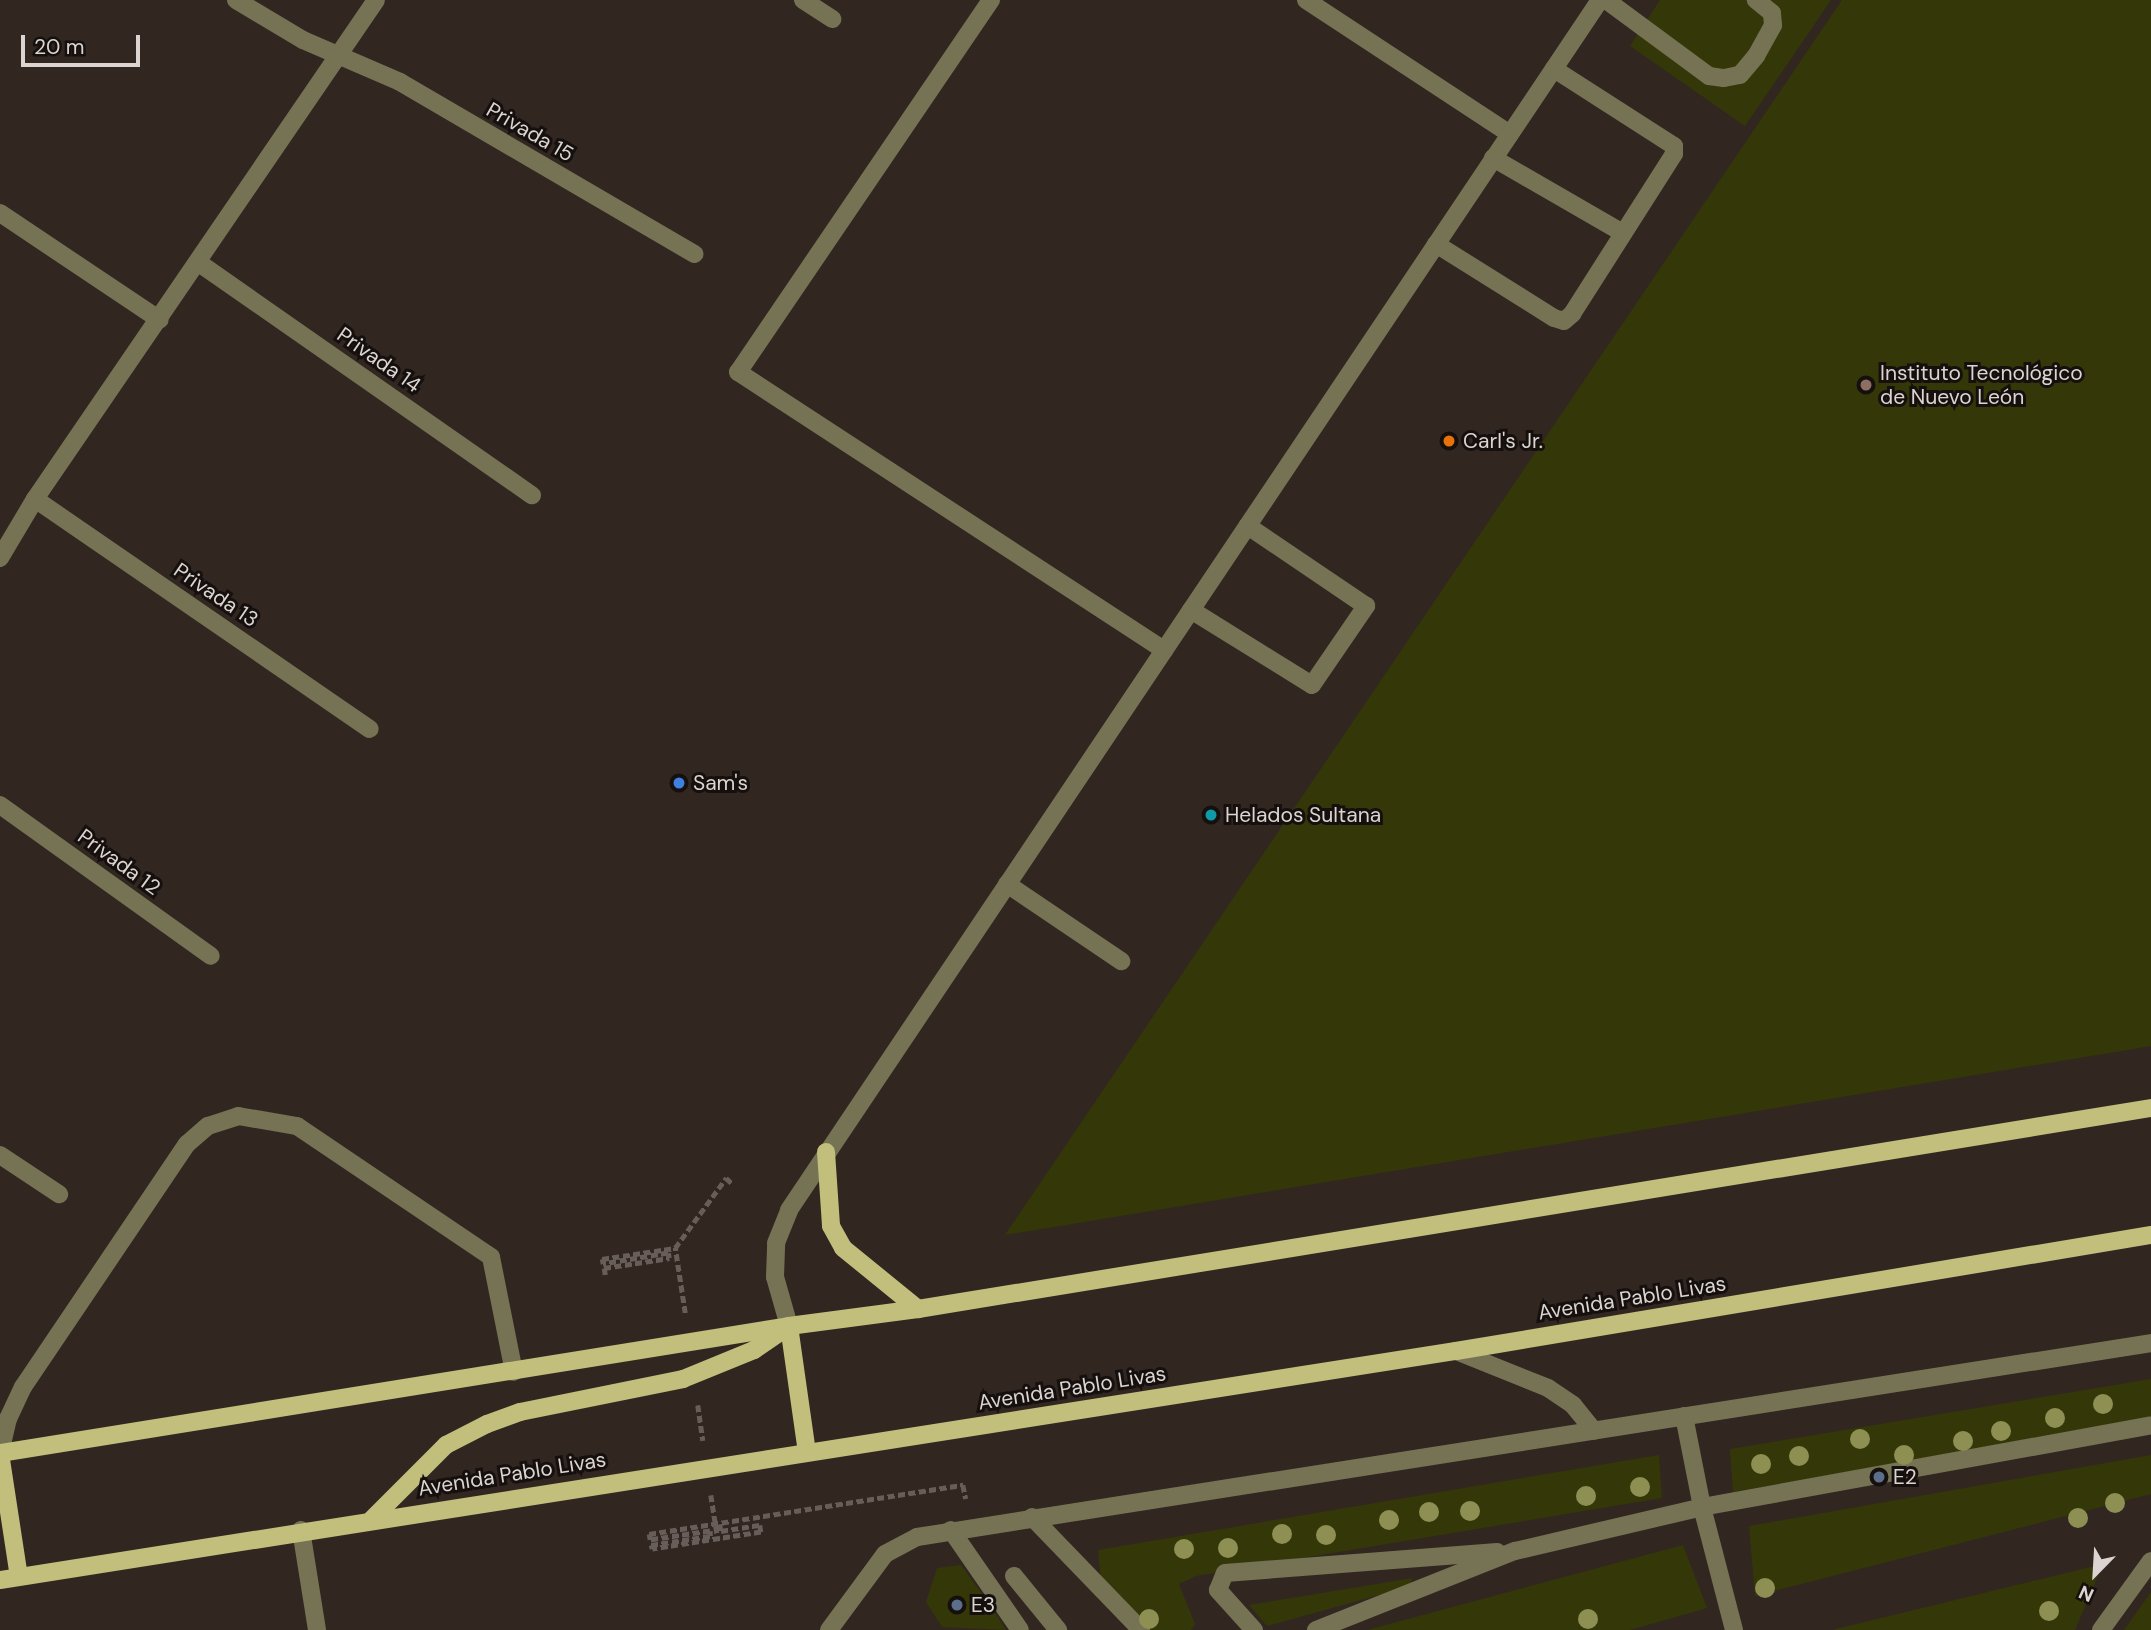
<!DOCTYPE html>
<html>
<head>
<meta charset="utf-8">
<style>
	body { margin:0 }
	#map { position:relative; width:2151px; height:1630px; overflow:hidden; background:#312620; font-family:"DM Sans",sans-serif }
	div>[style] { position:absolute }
	.green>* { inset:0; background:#343808 }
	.path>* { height:4.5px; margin-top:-2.25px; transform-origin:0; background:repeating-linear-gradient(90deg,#685e59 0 7px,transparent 0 10.5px) }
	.minor>* { height:18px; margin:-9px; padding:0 9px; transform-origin:9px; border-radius:9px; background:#757354 }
	.major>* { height:18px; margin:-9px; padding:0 9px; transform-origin:9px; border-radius:9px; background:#c2be7c }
	.trees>* { width:20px; height:20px; margin:-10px; border-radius:50%; background:#8e9053 }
	.dots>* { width:19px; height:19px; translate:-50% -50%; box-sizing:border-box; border:4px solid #15100e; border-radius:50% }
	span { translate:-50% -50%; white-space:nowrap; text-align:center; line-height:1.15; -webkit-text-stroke:6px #15100e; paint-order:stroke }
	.street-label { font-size:21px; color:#dbd4d0 }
	.poi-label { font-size:21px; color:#dbd4d0 }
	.left { translate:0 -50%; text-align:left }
	.north { position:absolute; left:2060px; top:1539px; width:70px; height:70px; -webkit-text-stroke:5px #15100e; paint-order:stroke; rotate:204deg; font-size:19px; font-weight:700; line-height:28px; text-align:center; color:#dbd4d0 }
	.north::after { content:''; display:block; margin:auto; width:24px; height:32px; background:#dbd4d0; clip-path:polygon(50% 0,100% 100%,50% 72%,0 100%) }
	.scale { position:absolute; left:21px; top:35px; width:119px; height:32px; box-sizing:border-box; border:4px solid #dbd4d0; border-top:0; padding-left:9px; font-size:21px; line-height:24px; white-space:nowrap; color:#dbd4d0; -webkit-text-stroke:5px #15100e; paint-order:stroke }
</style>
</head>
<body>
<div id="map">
	<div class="green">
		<i style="clip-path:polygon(1660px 0,1831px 0,1745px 126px,1630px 46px)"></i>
		<i style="clip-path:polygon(1842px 0,2151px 0,2151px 1046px,1005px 1235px)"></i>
		<i style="clip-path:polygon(2151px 1379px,2151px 1421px,1733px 1492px,1730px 1449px)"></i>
		<i style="clip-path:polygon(1659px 1455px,1662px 1498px,1196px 1576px,1179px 1584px,1195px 1624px,1191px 1630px,1148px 1630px,1101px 1582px,1098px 1550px)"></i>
		<i style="clip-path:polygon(2151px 1455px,2151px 1494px,1755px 1596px,1749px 1526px)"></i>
		<i style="clip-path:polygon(1683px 1545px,1707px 1608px,1630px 1630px,1367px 1630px)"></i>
		<i style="clip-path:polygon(2103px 1564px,2075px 1630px,1832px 1630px)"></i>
		<i style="clip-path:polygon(961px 1565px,990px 1605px,1006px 1630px,942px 1627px,926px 1602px,937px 1568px)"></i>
		<i style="clip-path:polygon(1413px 1578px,1408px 1587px,1267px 1626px,1249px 1605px)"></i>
		<i style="clip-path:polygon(2151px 1592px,2151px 1630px,2124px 1630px)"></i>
	</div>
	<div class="path">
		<i style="left:605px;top:1275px;width:7px;rotate:-98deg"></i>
		<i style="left:604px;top:1268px;width:66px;rotate:-8.7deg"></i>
		<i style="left:669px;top:1258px;width:5px;rotate:-101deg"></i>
		<i style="left:668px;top:1253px;width:66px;rotate:170.4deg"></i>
		<i style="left:603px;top:1264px;width:5px;rotate:-101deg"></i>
		<i style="left:602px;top:1259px;width:74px;rotate:-8.6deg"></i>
		<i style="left:685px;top:1313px;width:66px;rotate:-98.7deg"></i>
		<i style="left:675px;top:1248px;width:87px;rotate:-53.9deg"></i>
		<i style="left:726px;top:1178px;width:9px;rotate:41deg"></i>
		<i style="left:698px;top:1405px;width:36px;rotate:82deg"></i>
		<i style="left:711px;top:1495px;width:45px;rotate:81deg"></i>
		<i style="left:720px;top:1524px;width:7px;rotate:82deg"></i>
		<i style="left:721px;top:1531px;width:39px;rotate:-9deg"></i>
		<i style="left:760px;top:1525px;width:7px;rotate:82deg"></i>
		<i style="left:761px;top:1532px;width:110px;rotate:171.1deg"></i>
		<i style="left:652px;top:1549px;width:4px;rotate:-104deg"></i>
		<i style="left:651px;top:1545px;width:60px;rotate:-8.7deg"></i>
		<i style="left:710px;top:1536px;width:5px;rotate:-90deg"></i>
		<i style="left:710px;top:1531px;width:61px;rotate:171.5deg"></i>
		<i style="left:650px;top:1540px;width:6px;rotate:-99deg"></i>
		<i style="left:649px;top:1534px;width:318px;rotate:-8.9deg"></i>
		<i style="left:963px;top:1485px;width:14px;rotate:78deg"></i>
	</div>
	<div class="minor">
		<i style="left:236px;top:0;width:78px;rotate:30.8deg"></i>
		<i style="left:303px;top:40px;width:106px;rotate:23.4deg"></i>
		<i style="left:400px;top:82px;width:341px;rotate:30.3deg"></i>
		<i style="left:803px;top:0;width:35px;rotate:33deg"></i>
		<i style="left:991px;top:0;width:450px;rotate:124.2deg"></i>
		<i style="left:738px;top:372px;width:509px;rotate:33.13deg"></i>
		<i style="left:1306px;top:0;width:244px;rotate:33.3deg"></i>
		<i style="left:1606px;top:0;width:128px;rotate:36.4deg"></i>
		<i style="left:1709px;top:76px;width:15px;rotate:8deg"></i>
		<i style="left:1724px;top:78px;width:16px;rotate:-11deg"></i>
		<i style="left:1740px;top:75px;width:25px;rotate:-50deg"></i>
		<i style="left:1756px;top:56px;width:35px;rotate:-61deg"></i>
		<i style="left:1773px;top:25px;width:12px;rotate:-95deg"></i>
		<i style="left:1772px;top:13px;width:21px;rotate:-141deg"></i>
		<i style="left:1493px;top:158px;width:150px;rotate:30deg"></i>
		<i style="left:0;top:213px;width:192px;rotate:33.8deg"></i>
		<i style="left:1436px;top:244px;width:139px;rotate:32.1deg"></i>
		<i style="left:1554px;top:318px;width:10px;rotate:17deg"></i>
		<i style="left:1564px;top:321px;width:11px;rotate:-41deg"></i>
		<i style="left:1572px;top:314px;width:190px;rotate:-57.5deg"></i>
		<i style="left:1674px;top:154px;width:8px;rotate:-90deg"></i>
		<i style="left:1674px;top:146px;width:143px;rotate:-147.3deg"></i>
		<i style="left:199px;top:263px;width:406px;rotate:34.9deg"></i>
		<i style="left:35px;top:499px;width:406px;rotate:34.5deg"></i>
		<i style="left:0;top:558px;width:69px;rotate:-59.3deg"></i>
		<i style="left:35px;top:499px;width:604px;rotate:-55.65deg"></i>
		<i style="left:1191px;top:610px;width:142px;rotate:31.8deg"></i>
		<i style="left:1312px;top:685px;width:96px;rotate:-55.6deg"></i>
		<i style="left:1366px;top:606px;width:143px;rotate:-145.9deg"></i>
		<i style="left:0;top:805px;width:259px;rotate:35.6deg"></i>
		<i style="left:1007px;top:884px;width:138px;rotate:34deg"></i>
		<i style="left:0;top:1155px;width:71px;rotate:33.5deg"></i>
		<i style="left:789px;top:1326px;width:51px;rotate:-105.9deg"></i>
		<i style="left:775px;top:1277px;width:34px;rotate:-88deg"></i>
		<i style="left:776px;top:1243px;width:35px;rotate:-68deg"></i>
		<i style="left:789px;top:1210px;width:1457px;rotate:-56.17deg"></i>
		<i style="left:1456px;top:1351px;width:99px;rotate:21.9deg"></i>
		<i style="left:1548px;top:1388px;width:30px;rotate:34deg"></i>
		<i style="left:1573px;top:1405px;width:33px;rotate:51deg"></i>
		<i style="left:1684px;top:1416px;width:93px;rotate:78.8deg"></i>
		<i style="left:1702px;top:1507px;width:127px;rotate:75.4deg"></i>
		<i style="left:0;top:1453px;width:35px;rotate:-77deg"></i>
		<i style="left:8px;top:1419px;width:35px;rotate:-65deg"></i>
		<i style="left:23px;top:1387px;width:293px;rotate:-56deg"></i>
		<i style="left:187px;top:1144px;width:28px;rotate:-41deg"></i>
		<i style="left:208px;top:1126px;width:32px;rotate:-18deg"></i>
		<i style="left:238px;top:1116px;width:60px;rotate:9.6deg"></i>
		<i style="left:297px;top:1126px;width:234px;rotate:34deg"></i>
		<i style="left:491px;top:1257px;width:117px;rotate:78.7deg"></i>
		<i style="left:1032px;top:1517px;width:157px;rotate:46deg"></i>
		<i style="left:301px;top:1530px;width:101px;rotate:80.9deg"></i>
		<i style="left:951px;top:1530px;width:121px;rotate:55.4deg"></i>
		<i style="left:1014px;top:1576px;width:70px;rotate:50.8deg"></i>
		<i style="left:829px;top:1630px;width:94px;rotate:-53.6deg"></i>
		<i style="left:885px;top:1554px;width:36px;rotate:-28deg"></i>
		<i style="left:917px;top:1537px;width:1249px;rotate:-8.93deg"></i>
		<i style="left:1254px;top:1630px;width:54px;rotate:-132deg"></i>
		<i style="left:1218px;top:1590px;width:18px;rotate:-68deg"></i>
		<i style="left:1225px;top:1573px;width:273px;rotate:-4.4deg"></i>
		<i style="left:1316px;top:1630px;width:214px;rotate:-21.7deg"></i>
		<i style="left:1515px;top:1551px;width:192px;rotate:-13.2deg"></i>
		<i style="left:1702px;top:1507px;width:456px;rotate:-10.3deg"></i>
		<i style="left:2101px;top:1630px;width:85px;rotate:-54.1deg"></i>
	</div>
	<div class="major">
		<i style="left:826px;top:1152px;width:74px;rotate:86.1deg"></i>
		<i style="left:831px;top:1226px;width:25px;rotate:61deg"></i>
		<i style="left:843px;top:1248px;width:97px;rotate:39.1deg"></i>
		<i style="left:0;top:1453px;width:799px;rotate:-9.14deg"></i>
		<i style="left:789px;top:1326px;width:130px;rotate:-7.5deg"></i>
		<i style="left:918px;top:1309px;width:1249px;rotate:-9.26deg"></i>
		<i style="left:0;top:1453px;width:125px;rotate:81.3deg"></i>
		<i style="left:372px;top:1519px;width:105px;rotate:-45deg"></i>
		<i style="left:446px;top:1445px;width:46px;rotate:-27.1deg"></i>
		<i style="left:487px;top:1424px;width:35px;rotate:-20deg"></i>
		<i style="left:520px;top:1412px;width:166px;rotate:-11.4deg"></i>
		<i style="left:683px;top:1379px;width:77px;rotate:-22.2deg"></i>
		<i style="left:754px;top:1350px;width:42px;rotate:-34.4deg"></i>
		<i style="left:789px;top:1326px;width:127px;rotate:81.9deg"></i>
		<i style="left:0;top:1580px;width:1474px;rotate:-8.94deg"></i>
		<i style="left:1456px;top:1351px;width:705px;rotate:-9.48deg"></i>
	</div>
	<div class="trees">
		<i style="left:2103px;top:1404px"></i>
		<i style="left:2055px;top:1418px"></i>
		<i style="left:2001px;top:1431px"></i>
		<i style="left:1860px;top:1439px"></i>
		<i style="left:1963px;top:1441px"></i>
		<i style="left:1904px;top:1455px"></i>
		<i style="left:1799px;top:1456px"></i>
		<i style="left:1761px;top:1464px"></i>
		<i style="left:1640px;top:1487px"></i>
		<i style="left:1586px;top:1496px"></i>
		<i style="left:2115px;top:1503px"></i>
		<i style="left:1470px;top:1511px"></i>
		<i style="left:1429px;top:1512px"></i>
		<i style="left:2078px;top:1518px"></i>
		<i style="left:1389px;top:1520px"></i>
		<i style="left:1282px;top:1534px"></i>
		<i style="left:1326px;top:1535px"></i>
		<i style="left:1228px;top:1548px"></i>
		<i style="left:1184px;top:1549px"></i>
		<i style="left:1765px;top:1588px"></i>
		<i style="left:2049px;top:1611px"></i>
		<i style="left:1149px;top:1619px"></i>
		<i style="left:1588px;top:1619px"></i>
	</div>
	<div class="dots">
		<i style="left:1866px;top:385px;background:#8d6e63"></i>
		<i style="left:1449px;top:441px;background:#e8710a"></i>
		<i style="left:679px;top:783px;background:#3f7fe0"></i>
		<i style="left:1211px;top:815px;background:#0f9aa8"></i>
		<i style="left:1879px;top:1477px;background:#5c6f8a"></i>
		<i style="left:957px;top:1605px;background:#5c6f8a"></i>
	</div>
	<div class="street-label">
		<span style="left:530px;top:132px;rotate:30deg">Privada 15</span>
		<span style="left:379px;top:360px;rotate:35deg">Privada 14</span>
		<span style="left:216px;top:595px;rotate:34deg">Privada 13</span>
		<span style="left:119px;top:862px;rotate:36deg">Privada 12</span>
		<span style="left:1632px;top:1298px;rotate:-9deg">Avenida Pablo Livas</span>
		<span style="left:1072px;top:1388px;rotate:-9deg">Avenida Pablo Livas</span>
		<span style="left:512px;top:1474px;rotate:-9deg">Avenida Pablo Livas</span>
	</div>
	<div class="poi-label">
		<span class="left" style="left:1880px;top:385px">Instituto Tecnológico<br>de Nuevo León</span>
		<span class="left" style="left:1463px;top:441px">Carl's Jr.</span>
		<span class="left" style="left:693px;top:783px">Sam's</span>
		<span class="left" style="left:1225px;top:815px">Helados Sultana</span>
		<span class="left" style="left:1893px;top:1477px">E2</span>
		<span class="left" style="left:971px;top:1605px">E3</span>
	</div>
	<div class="north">N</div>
	<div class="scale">20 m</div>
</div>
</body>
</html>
